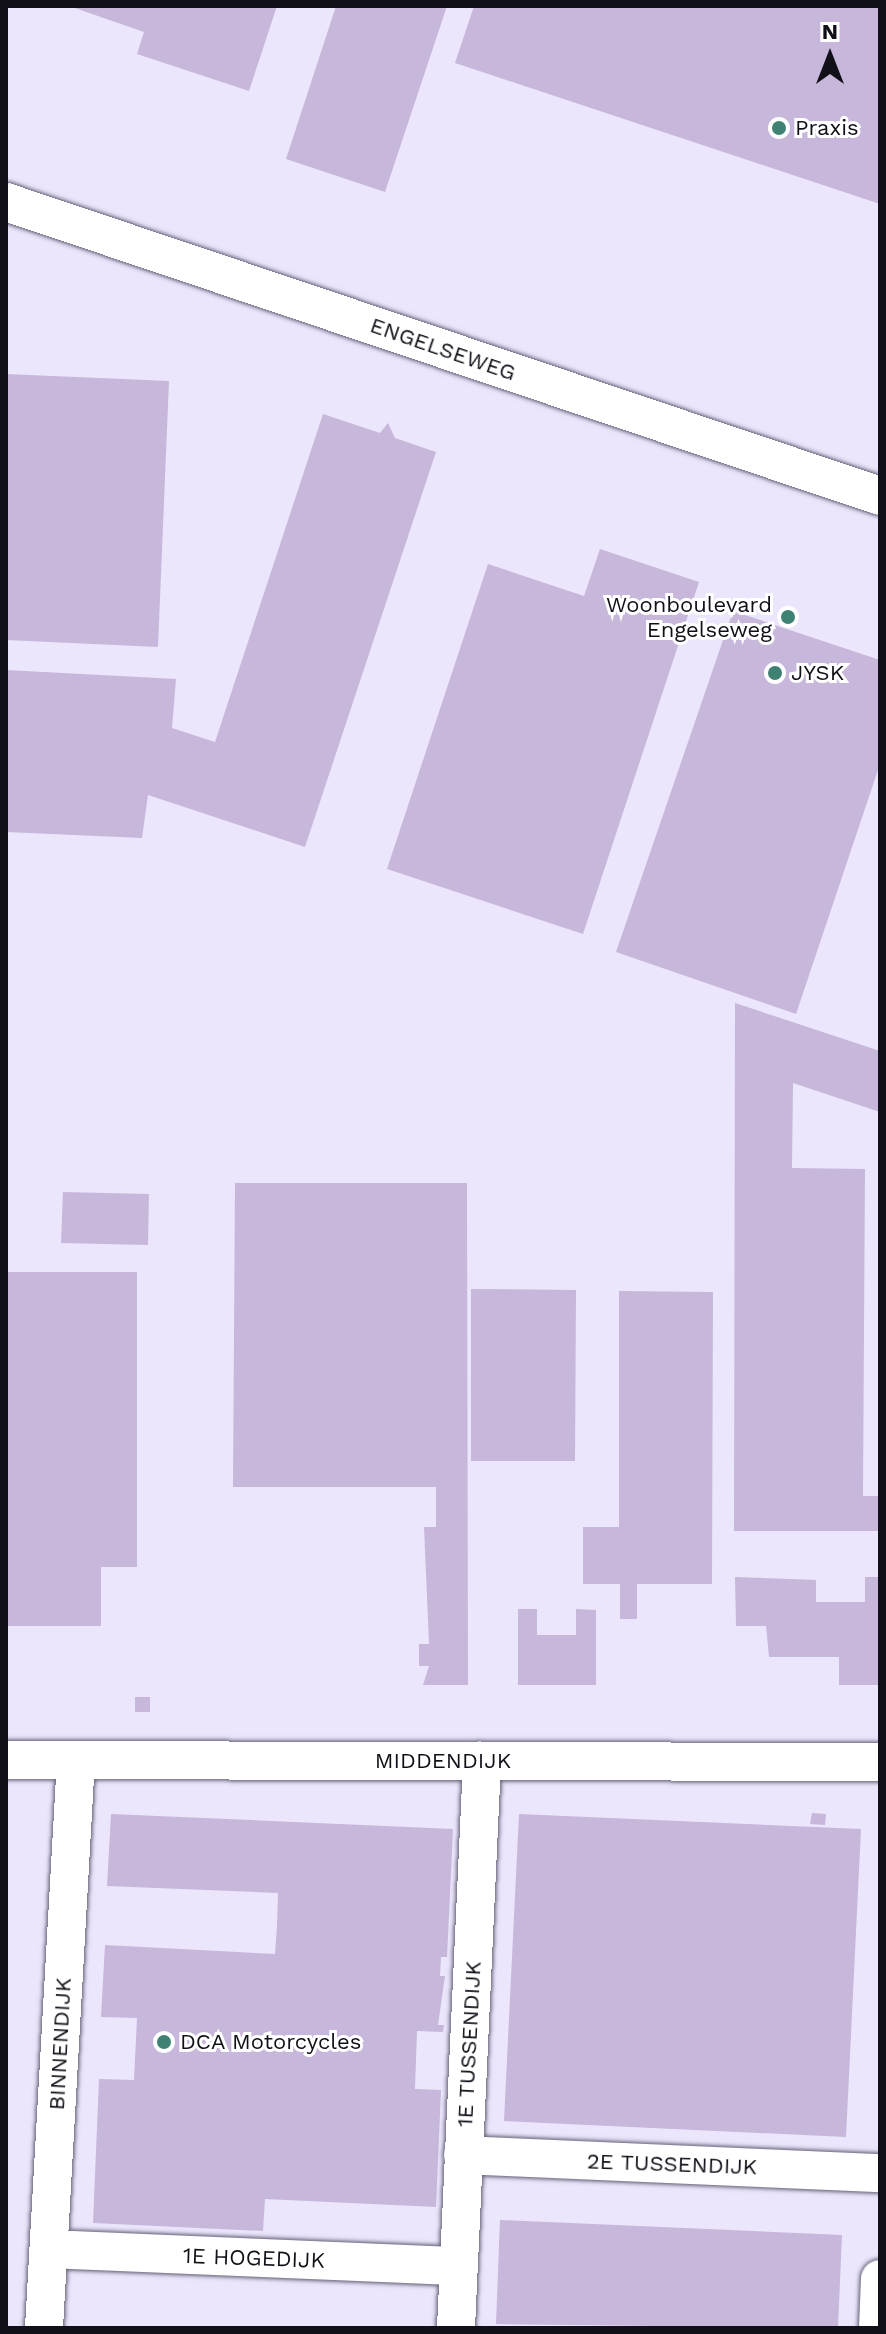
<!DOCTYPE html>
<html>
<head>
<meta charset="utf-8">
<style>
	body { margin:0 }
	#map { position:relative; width:886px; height:2334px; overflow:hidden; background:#ebe6fc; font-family:"Work Sans",sans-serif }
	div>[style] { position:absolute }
	.building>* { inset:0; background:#c7b7da }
	.roads { filter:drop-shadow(0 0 2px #666078) drop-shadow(0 0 2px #666078) }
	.minor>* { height:38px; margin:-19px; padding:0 19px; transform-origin:19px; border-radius:19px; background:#fff }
	.dots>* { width:22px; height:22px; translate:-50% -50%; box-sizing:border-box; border:4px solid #fff; border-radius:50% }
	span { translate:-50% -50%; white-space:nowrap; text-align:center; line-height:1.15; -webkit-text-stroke:6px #fff; paint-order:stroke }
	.poi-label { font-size:22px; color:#110f18 }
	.left { translate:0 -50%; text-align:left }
	.right { translate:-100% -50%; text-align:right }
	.street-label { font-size:22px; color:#110f18 }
	.frame { position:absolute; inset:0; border:8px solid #110f18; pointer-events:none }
	.north { position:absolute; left:790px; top:16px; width:80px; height:80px; -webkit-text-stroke:6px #fff; paint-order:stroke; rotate:0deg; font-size:22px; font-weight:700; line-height:32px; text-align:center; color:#110f18 }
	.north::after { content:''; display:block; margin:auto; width:28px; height:36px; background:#110f18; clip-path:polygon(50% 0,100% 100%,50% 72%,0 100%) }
</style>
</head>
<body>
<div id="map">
	<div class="building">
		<i style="clip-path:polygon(69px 6px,277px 6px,249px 91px,137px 54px,144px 32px)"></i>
		<i style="clip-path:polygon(336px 6px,447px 6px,385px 192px,286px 159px)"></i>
		<i style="clip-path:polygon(474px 6px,880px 6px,880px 204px,455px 63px)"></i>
		<i style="clip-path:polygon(6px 374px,169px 381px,158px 647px,6px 640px)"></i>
		<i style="clip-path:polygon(323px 414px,380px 433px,388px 423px,395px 438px,436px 452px,305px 847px,148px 795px,142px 838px,6px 832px,6px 670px,176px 679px,172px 728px,215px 742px)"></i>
		<i style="clip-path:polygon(600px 549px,699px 582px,583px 934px,387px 869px,488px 564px,584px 596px)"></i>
		<i style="clip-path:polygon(733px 611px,880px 660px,880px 764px,796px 1014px,616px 952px)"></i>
		<i style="clip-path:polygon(735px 1003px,880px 1051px,880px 1112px,793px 1083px,792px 1168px,865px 1169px,863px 1496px,880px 1496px,880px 1531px,734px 1531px)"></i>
		<i style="clip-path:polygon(235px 1183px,467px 1183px,468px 1685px,423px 1685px,429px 1666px,419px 1666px,419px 1644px,429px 1644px,424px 1527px,436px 1527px,436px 1487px,233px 1487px)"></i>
		<i style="clip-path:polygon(63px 1192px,149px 1194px,148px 1245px,61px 1243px)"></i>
		<i style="clip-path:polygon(6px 1272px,137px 1272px,137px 1567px,101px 1567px,101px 1626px,6px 1626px)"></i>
		<i style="clip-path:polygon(471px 1289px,576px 1290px,575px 1461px,471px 1461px)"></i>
		<i style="clip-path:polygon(619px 1291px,713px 1292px,712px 1584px,637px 1584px,637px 1619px,620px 1619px,620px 1584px,583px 1584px,583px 1527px,619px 1527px)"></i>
		<i style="clip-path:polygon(735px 1577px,816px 1580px,816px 1602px,865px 1602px,865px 1577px,880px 1577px,880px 1685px,839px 1685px,839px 1657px,769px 1657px,766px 1626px,736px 1626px)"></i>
		<i style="clip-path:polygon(518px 1609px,537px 1609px,537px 1635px,576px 1635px,576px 1609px,596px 1610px,596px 1685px,518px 1685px)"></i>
		<i style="clip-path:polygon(135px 1697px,150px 1697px,150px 1712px,135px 1712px)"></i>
		<i style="clip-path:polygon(812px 1813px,826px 1814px,825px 1825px,810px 1824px)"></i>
		<i style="clip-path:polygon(111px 1814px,453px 1829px,447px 1957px,441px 1957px,440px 1976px,445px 1976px,438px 2025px,444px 2025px,443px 2032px,417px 2031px,415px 2089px,441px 2090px,436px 2207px,265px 2199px,263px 2231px,93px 2223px,99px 2079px,134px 2080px,137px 2018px,101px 2017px,105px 1945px,275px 1954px,277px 1926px,278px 1893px,107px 1886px)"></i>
		<i style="clip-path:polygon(519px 1814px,861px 1829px,846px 2137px,504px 2121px)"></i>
		<i style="clip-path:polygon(500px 2220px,842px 2235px,838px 2328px,496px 2324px)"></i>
	</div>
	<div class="roads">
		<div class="minor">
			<i style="left:6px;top:202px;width:922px;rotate:18.59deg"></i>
			<i style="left:6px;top:1760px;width:874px;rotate:0.13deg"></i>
			<i style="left:463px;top:2155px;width:417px;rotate:2.5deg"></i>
			<i style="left:49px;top:2249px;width:410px;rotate:2.4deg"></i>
			<i style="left:44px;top:2328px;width:569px;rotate:-86.78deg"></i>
			<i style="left:456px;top:2328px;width:568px;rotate:-87.37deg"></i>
			<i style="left:878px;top:2328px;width:49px;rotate:-87.7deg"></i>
		</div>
	</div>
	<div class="dots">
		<i style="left:779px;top:128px;background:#3f8173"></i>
		<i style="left:788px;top:617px;background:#3f8173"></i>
		<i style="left:775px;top:673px;background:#3f8173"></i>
		<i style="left:164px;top:2042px;background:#3f8173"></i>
	</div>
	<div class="poi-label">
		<span class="left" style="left:795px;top:128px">Praxis</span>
		<span class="right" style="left:772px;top:617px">Woonboulevard<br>Engelseweg</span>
		<span class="left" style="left:791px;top:673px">JYSK</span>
		<span class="left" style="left:180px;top:2042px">DCA Motorcycles</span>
	</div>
	<div class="street-label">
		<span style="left:443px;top:349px;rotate:19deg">ENGELSEWEG</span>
		<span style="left:443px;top:1761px">MIDDENDIJK</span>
		<span style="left:60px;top:2044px;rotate:-87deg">BINNENDIJK</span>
		<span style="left:469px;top:2044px;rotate:-87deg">1E TUSSENDIJK</span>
		<span style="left:672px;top:2164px;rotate:2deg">2E TUSSENDIJK</span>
		<span style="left:254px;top:2258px;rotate:2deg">1E HOGEDIJK</span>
	</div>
	<div class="frame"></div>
	<div class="north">N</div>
</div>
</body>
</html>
